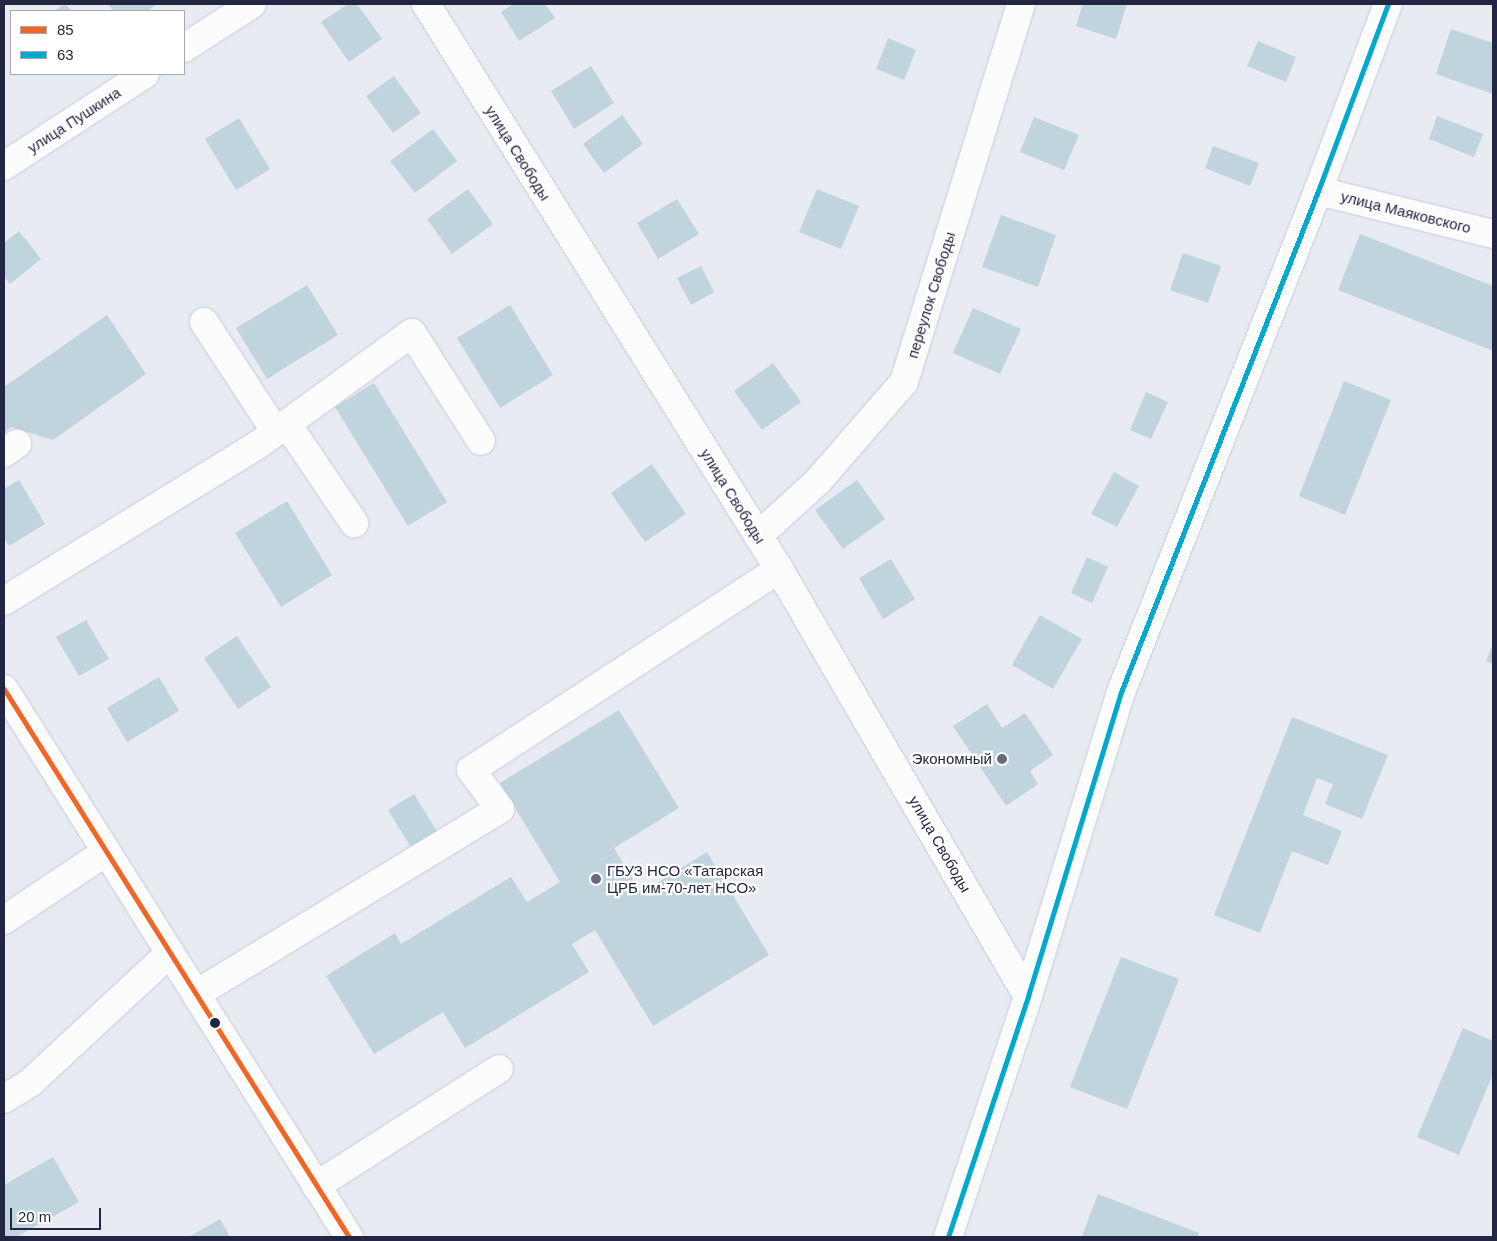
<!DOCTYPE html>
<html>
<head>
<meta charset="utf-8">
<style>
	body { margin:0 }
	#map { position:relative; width:1497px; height:1241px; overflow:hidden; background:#e9ebf3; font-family:Arial,sans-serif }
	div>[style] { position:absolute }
	.building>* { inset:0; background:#bfd4dc }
	.roads { filter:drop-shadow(0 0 1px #c7cadd) drop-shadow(0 0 1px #c7cadd) }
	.minor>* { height:28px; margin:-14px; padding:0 14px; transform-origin:14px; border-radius:14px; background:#fcfcfd }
	.bus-1>* { height:5px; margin:-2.5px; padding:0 2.5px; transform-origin:2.5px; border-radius:2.5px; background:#f26522 }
	.bus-2>* { height:5px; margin:-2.5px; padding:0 2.5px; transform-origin:2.5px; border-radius:2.5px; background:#00a9ce }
	.dots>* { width:14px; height:14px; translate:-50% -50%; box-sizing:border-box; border:2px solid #fff; border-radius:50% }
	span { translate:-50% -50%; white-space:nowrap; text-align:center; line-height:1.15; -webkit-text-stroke:4.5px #fff; paint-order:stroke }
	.street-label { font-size:15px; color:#222642 }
	.poi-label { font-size:15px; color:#222642 }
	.right { translate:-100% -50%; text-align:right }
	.left { translate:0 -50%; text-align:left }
	.frame { position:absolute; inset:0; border:5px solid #222642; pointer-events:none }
	.legend { position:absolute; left:10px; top:10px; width:175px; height:65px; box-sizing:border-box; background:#fff; border:1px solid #a7a8b3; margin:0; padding:6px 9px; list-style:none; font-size:15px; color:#222642 }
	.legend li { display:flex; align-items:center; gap:10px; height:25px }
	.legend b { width:25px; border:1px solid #a7a8b3 }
	.scale { position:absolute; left:10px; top:1208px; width:91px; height:22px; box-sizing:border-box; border:2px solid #222642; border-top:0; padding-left:6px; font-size:15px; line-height:18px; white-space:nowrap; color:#222642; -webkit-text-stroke:4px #fff; paint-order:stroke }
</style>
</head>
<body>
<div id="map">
	<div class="building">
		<i style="clip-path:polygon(65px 4px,72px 11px,53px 11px)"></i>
		<i style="clip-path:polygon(108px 4px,155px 4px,156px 5px,147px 11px,113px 11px)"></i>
		<i style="clip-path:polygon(348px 4px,357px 4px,382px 39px,349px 62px,321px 22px)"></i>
		<i style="clip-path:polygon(513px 4px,545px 4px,555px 18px,519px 41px,501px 12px)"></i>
		<i style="clip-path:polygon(1083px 4px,1127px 4px,1116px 39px,1076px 26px)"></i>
		<i style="clip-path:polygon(1451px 29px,1493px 43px,1493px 94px,1436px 74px)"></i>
		<i style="clip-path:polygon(888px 38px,916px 50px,904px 80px,876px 69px)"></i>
		<i style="clip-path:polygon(1258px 41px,1296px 57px,1286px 82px,1247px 66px)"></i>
		<i style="clip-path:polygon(591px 66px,614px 103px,574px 129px,551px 91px)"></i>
		<i style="clip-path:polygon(394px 76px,421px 113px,393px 133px,366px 96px)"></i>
		<i style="clip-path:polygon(622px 115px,643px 144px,604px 173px,583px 144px)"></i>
		<i style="clip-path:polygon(1437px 116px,1483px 134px,1474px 157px,1429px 139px)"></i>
		<i style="clip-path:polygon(1034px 117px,1079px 135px,1064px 170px,1020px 152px)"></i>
		<i style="clip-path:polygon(239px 118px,270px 169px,236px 190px,205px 139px)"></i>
		<i style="clip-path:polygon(433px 129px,457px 161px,415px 193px,390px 161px)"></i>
		<i style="clip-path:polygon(1213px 146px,1259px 163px,1250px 186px,1205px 168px)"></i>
		<i style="clip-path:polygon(468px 189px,493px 224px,452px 254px,427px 219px)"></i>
		<i style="clip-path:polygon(817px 189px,859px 206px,841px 249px,799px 232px)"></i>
		<i style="clip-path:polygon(677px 199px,699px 234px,658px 259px,637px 223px)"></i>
		<i style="clip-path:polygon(1001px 215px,1056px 235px,1038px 287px,982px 267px)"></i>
		<i style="clip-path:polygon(19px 231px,41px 259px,10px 284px,4px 276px,4px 243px)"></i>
		<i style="clip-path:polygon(1360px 234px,1493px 286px,1493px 351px,1338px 290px)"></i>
		<i style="clip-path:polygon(1183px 253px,1221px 266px,1208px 303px,1170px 290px)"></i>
		<i style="clip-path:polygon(701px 266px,714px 292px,691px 305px,677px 278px)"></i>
		<i style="clip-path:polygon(307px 285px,338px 335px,267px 379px,236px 328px)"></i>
		<i style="clip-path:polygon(510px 305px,553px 375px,500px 408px,457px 338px)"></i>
		<i style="clip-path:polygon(973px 308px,1021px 329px,1000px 374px,953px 353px)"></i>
		<i style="clip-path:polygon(107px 315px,146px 374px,53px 440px,11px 427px,4px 433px,4px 387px)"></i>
		<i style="clip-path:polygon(773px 363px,801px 402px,762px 430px,734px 391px)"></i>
		<i style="clip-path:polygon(1344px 381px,1391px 400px,1345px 515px,1299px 496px)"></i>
		<i style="clip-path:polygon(374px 383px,447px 502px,408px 526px,335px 407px)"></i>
		<i style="clip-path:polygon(1146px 392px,1168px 402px,1151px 439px,1130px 430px)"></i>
		<i style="clip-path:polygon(652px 464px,686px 514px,645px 542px,611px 493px)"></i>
		<i style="clip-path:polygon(1114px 472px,1139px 486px,1117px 527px,1091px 514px)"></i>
		<i style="clip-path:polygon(19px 480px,45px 524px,9px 546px,4px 538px,4px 489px)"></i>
		<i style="clip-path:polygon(857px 480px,885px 519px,843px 549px,815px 510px)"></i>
		<i style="clip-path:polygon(287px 501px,332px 575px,281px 607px,235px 533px)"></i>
		<i style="clip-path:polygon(1087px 557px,1108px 567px,1092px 603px,1071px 593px)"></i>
		<i style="clip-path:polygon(891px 559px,915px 599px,883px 619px,859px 578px)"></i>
		<i style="clip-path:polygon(1040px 615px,1082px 639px,1053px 689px,1012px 665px)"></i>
		<i style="clip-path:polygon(86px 620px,109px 659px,79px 676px,56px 637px)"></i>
		<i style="clip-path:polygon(237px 636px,271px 687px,238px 709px,204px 658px)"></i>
		<i style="clip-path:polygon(1493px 644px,1493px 664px,1486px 661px)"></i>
		<i style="clip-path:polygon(159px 677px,179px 711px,127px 742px,107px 708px)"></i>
		<i style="clip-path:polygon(987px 704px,1002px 728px,1025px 713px,1053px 755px,1030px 771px,1038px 784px,1006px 806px,953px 726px)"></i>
		<i style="clip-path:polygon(619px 710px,679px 808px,614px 848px,641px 893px,707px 852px,769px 955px,653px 1026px,595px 930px,572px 944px,589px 972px,465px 1048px,443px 1012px,374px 1054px,326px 976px,395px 933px,401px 944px,511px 877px,527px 902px,560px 882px,500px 783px)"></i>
		<i style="clip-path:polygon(1292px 717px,1388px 755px,1362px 819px,1325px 804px,1333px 784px,1317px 778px,1303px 815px,1342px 831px,1328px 865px,1292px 851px,1260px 933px,1214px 915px)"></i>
		<i style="clip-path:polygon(414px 794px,438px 833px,412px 849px,388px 810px)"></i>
		<i style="clip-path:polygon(1121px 957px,1179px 979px,1127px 1109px,1070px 1087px)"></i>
		<i style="clip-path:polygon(1463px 1028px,1493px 1041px,1493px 1074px,1459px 1155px,1417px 1137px)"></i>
		<i style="clip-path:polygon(53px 1157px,79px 1202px,16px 1237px,4px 1237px,4px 1185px)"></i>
		<i style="clip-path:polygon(1098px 1194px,1199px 1233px,1198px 1237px,1082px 1236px)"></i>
		<i style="clip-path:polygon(220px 1219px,230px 1237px,189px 1237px)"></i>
	</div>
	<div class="roads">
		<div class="minor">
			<i style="left:426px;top:4px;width:666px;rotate:58deg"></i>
			<i style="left:779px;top:569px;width:494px;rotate:59.8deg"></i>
			<i style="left:184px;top:48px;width:81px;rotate:-32.9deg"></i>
			<i style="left:4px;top:166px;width:168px;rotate:-33.1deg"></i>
			<i style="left:1318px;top:191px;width:180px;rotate:13.8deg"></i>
			<i style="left:204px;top:322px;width:131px;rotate:56.8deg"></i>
			<i style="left:287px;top:424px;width:120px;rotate:55.9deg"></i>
			<i style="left:4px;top:453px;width:16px;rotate:-35deg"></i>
			<i style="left:758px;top:536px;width:81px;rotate:-42.5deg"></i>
			<i style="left:818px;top:481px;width:131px;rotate:-49deg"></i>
			<i style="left:904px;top:382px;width:396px;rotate:-72.8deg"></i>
			<i style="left:4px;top:601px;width:299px;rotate:-31.6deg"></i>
			<i style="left:259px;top:444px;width:189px;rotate:-36deg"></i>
			<i style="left:412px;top:333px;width:128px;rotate:57.4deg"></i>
			<i style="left:4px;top:689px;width:648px;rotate:57.81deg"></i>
			<i style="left:4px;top:920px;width:123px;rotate:-33.7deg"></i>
			<i style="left:196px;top:994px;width:356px;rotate:-31.3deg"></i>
			<i style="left:500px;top:809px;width:49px;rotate:-126.6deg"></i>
			<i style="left:471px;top:770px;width:368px;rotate:-33.1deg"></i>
			<i style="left:4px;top:1099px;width:32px;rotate:-32deg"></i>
			<i style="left:31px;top:1082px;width:190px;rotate:-42.9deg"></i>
			<i style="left:316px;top:1186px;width:217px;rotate:-32.6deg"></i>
			<i style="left:948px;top:1237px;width:254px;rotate:-71.6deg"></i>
			<i style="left:1028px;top:996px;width:318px;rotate:-73deg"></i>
			<i style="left:1121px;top:692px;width:538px;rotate:-68.53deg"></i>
			<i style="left:1318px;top:191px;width:200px;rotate:-69.5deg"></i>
		</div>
	</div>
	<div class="bus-1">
		<i style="left:4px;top:689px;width:648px;rotate:57.81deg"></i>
	</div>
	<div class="bus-2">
		<i style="left:948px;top:1237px;width:254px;rotate:-71.6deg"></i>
		<i style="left:1028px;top:996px;width:318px;rotate:-73deg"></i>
		<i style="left:1121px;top:692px;width:538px;rotate:-68.53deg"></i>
		<i style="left:1318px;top:191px;width:200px;rotate:-69.5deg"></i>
	</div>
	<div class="dots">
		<i style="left:1002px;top:759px;background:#686b80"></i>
		<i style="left:596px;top:879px;background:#686b80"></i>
		<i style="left:215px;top:1023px;background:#222642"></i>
	</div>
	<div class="street-label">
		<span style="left:74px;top:120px;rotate:-33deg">улица Пушкина</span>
		<span style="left:518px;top:153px;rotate:58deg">улица Свободы</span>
		<span style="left:1406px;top:212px;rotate:14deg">улица Маяковского</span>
		<span style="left:931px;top:295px;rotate:-73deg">переулок Свободы</span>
		<span style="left:733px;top:496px;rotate:58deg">улица Свободы</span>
		<span style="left:940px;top:844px;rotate:60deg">улица Свободы</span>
	</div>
	<div class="poi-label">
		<span class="right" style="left:992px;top:759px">Экономный</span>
		<span class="left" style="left:607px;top:879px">ГБУЗ НСО «Татарская<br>ЦРБ им-70-лет НСО»</span>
	</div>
	<div class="frame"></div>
	<ul class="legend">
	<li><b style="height:6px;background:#f26522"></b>85</li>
	<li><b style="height:6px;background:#00a9ce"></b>63</li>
	</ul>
	<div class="scale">20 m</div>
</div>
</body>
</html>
